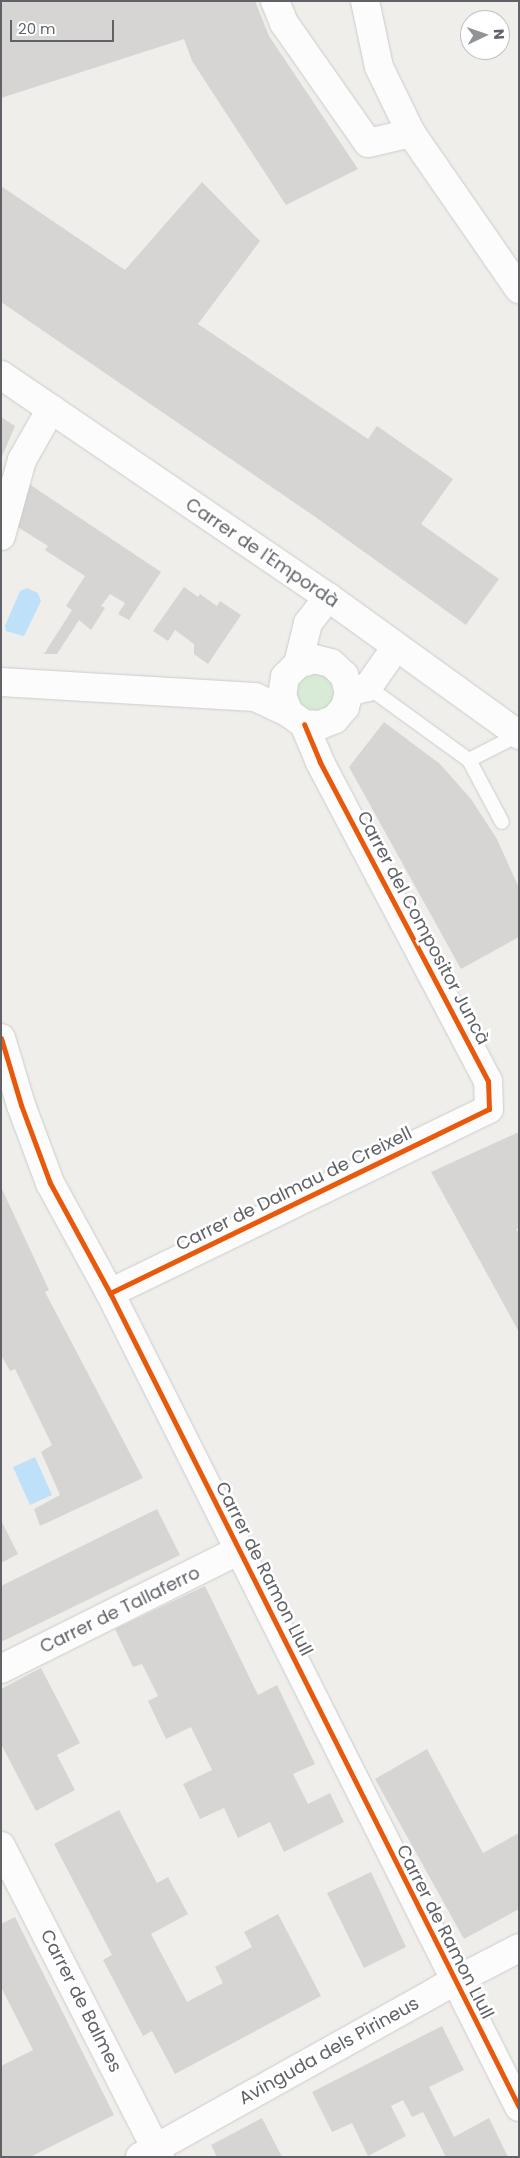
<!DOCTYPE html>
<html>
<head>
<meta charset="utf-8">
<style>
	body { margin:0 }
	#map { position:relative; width:520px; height:2158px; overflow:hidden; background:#efeeea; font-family:Poppins,sans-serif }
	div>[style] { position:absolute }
	.green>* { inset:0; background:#d8ebd6 }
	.round { border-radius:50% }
	.water>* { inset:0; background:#bfe0f9 }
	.building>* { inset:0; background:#d6d5d3 }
	.roads { filter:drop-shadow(0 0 1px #cbcccc) drop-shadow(0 0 1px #cbcccc) }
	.lane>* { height:14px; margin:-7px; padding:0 7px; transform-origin:7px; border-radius:7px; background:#fdfcfc }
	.street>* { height:28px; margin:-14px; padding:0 14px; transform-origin:14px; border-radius:14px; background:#fdfcfc }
	.secondary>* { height:28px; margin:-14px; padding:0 14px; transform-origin:14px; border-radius:14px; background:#fdfcfc }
	.cycleway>* { height:5px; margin:-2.5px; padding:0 2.5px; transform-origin:2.5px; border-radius:2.5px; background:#e8590c }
	span { translate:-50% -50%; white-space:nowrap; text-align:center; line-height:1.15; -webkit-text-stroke:5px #fff; paint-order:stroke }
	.street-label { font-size:18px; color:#5f6368 }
	.frame { position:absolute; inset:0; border:2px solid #5f6368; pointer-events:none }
	.north { position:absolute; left:460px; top:10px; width:50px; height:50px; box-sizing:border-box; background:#fff; border:1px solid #bfc1c3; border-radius:50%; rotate:87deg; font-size:14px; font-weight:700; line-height:20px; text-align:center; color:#5f6368 }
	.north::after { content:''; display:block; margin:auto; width:18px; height:22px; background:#919496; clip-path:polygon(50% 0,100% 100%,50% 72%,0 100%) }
	.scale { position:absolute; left:10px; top:20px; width:104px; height:22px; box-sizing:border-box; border:2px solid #5f6368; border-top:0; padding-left:6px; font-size:15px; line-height:18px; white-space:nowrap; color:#5f6368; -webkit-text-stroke:4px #fff; paint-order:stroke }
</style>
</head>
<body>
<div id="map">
	<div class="green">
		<i class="round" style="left:295px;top:672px;width:40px;height:40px"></i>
	</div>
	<div class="water">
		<i style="clip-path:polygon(27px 588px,38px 593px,41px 601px,24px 636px,6px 631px,5px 626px,20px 591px)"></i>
		<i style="clip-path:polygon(35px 1457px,52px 1495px,30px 1505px,13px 1467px)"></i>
	</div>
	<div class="building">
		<i style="clip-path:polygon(8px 1px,255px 1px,269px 36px,358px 169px,286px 205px,192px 61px,184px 39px,1px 98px,1px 3px)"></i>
		<i style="clip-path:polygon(202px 182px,260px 241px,198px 324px,368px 439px,377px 426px,453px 479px,421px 524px,499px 579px,466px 625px,314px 516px,1px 302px,1px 186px,125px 270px)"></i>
		<i style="clip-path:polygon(1px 417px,15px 426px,1px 459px)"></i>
		<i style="clip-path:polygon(29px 484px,161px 572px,129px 620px,118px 614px,125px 603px,110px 594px,101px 606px,105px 608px,91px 630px,79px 620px,57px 654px,44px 654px,72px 610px,66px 606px,85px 576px,45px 550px,48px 546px,16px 526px)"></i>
		<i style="clip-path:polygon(184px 587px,198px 597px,200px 594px,217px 606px,220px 601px,241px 615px,208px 664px,194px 654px,194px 644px,175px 630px,168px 641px,153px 631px)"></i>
		<i style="clip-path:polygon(384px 722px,440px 764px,471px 799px,497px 839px,519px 888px,519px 937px,461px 969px,349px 767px)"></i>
		<i style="clip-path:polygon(519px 1132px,519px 1228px,516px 1229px,519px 1233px,519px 1332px,431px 1172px)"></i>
		<i style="clip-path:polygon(1px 1187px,49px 1290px,45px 1292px,143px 1478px,40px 1526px,34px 1509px,60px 1495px,41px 1452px,52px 1445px,15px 1369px,10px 1371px,1px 1355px)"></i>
		<i style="clip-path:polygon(157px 1509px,180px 1555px,1px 1642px,1px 1586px)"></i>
		<i style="clip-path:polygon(1px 1520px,18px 1554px,1px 1563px)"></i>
		<i style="clip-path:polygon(205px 1586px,258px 1695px,277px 1685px,315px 1764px,293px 1774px,308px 1804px,330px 1793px,344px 1822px,284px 1852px,270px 1822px,238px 1838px,224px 1808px,200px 1819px,183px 1784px,212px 1770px,191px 1727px,166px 1739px,148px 1701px,158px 1696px,142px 1664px,133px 1667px,115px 1629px)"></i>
		<i style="clip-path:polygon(41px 1668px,80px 1743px,57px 1755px,75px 1790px,36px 1811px,1px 1744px,1px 1689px)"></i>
		<i style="clip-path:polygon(427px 1749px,483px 1853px,519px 1833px,519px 1909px,464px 1939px,375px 1779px)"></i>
		<i style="clip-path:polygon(119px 1810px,157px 1883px,168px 1877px,188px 1914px,151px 1934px,187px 2002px,223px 1983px,215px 1967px,252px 1947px,244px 1932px,278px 1914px,321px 1996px,175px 2074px,152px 2031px,143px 2036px,103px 1960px,112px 1955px,54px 1844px)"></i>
		<i style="clip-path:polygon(371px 1872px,406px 1947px,364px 1968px,327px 1893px)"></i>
		<i style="clip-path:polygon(15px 1917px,114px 2115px,30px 2157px,1px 2157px,1px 2066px,33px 2050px,1px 1987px,1px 1924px)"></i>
		<i style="clip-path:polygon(442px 2026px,464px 2070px,429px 2087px,454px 2137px,489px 2118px,508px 2157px,446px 2157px,423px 2112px,412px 2117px,403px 2100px,391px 2106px,406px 2136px,368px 2156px,352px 2123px,332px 2132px,312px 2092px)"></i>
		<i style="clip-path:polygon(262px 2118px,282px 2157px,217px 2157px,211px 2145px)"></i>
	</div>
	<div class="roads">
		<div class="lane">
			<i style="left:368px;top:687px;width:125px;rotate:35.9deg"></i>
			<i style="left:469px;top:760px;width:55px;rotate:-27deg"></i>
			<i style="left:469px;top:760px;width:70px;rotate:62deg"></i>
		</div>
		<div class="street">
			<i style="left:275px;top:1px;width:24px;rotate:68deg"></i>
			<i style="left:284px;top:23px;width:146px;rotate:55deg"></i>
			<i style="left:368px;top:143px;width:44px;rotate:-13.1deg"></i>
			<i style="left:365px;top:1px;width:67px;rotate:78deg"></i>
			<i style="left:379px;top:67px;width:73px;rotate:64.1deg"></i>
			<i style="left:411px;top:133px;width:190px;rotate:55.3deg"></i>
			<i style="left:1px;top:536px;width:79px;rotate:-74.6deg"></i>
			<i style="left:22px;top:460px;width:59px;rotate:-60.4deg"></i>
			<i style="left:298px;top:664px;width:17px;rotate:-17deg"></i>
			<i style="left:314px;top:659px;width:17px;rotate:13deg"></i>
			<i style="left:331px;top:663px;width:18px;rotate:43deg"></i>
			<i style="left:344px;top:675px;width:18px;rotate:74deg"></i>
			<i style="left:349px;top:692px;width:16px;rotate:105deg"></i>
			<i style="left:345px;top:707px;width:16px;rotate:130deg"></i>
			<i style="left:335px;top:719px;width:16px;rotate:158deg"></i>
			<i style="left:320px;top:725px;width:16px;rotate:-176deg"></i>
			<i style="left:304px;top:724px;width:19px;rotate:-144deg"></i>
			<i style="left:289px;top:713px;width:18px;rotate:-112deg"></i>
			<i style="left:282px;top:696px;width:19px;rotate:-81deg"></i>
			<i style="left:285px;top:677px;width:18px;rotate:-45deg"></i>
			<i style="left:298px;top:664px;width:42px;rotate:-76.3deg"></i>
			<i style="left:308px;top:623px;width:33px;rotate:-52deg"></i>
			<i style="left:1px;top:682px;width:254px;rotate:3.4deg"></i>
			<i style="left:255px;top:697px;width:38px;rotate:25deg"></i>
			<i style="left:349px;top:692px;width:20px;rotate:-15deg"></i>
			<i style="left:368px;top:687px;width:49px;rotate:-55deg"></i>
			<i style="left:1px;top:1038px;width:70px;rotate:73.4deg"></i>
			<i style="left:21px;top:1105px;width:83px;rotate:69.6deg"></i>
			<i style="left:50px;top:1183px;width:125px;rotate:61.4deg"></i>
			<i style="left:110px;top:1293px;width:911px;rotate:63.32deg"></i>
			<i style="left:110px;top:1293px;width:421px;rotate:-25.9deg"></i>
			<i style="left:489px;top:1109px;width:28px;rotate:-92deg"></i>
			<i style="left:488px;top:1081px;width:361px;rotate:-117.8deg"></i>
			<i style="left:320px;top:762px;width:41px;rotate:-112.8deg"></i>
			<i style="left:1px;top:1669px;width:267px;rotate:-26.5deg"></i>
			<i style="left:1px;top:1846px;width:349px;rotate:62.9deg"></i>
			<i style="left:140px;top:2157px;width:344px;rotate:-29.2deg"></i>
			<i style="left:440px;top:1989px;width:89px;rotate:-27.4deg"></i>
		</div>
		<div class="secondary">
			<i style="left:1px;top:375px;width:395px;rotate:34.2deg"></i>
			<i style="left:328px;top:597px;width:236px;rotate:35.8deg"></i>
		</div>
	</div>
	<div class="cycleway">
		<i style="left:1px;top:1038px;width:70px;rotate:73.4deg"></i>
		<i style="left:21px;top:1105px;width:83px;rotate:69.6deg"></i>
		<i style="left:50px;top:1183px;width:125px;rotate:61.4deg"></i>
		<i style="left:110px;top:1293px;width:911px;rotate:63.32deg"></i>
		<i style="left:110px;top:1293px;width:421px;rotate:-25.9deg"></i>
		<i style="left:489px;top:1109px;width:28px;rotate:-92deg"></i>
		<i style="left:488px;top:1081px;width:361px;rotate:-117.8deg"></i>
		<i style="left:320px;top:762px;width:41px;rotate:-112.8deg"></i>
	</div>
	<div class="street-label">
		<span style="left:262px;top:553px;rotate:34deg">Carrer de l'Empordà</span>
		<span style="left:423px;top:928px;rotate:62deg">Carrer del Compositor Juncà</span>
		<span style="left:294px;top:1189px;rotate:-26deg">Carrer de Dalmau de Creixell</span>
		<span style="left:264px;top:1569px;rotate:63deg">Carrer de Ramon Llull</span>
		<span style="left:120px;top:1610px;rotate:-26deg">Carrer de Tallaferro</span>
		<span style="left:445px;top:1932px;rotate:63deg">Carrer de Ramon Llull</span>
		<span style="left:81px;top:2001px;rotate:63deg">Carrer de Balmes</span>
		<span style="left:329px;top:2051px;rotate:-29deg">Avinguda dels Pirineus</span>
	</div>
	<div class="frame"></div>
	<div class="north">N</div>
	<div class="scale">20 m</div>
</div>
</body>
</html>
